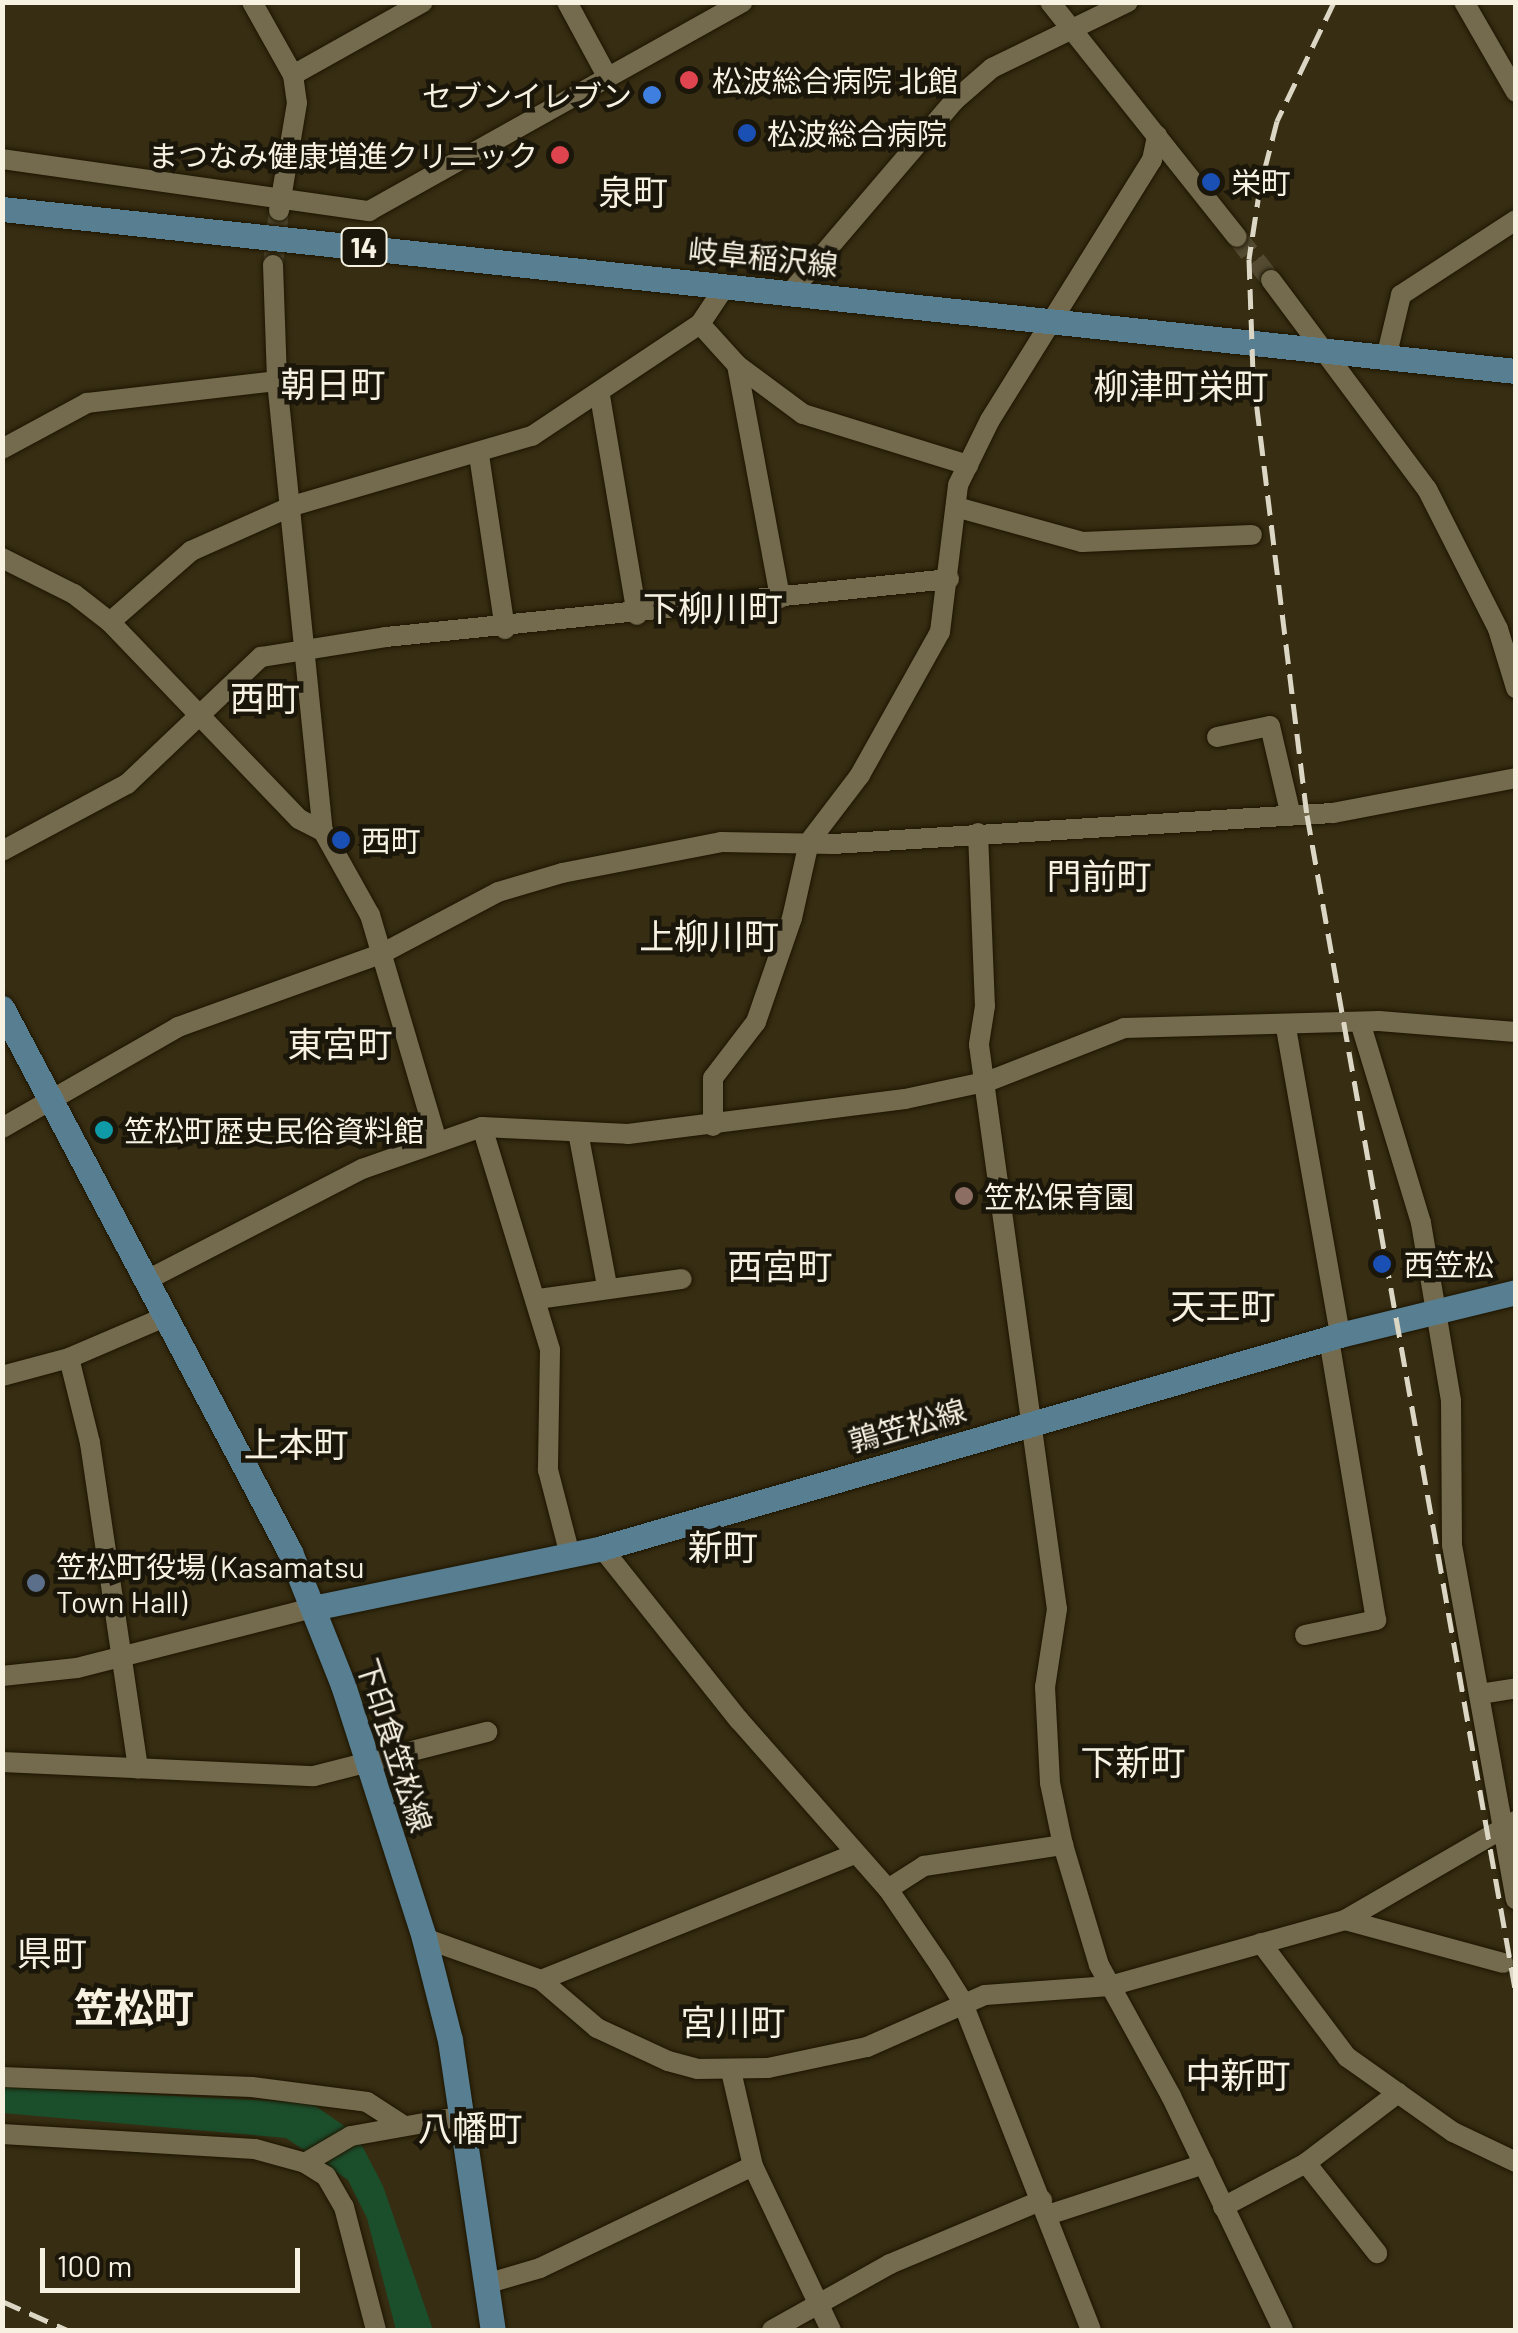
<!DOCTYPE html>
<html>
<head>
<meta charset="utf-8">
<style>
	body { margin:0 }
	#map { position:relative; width:1518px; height:2333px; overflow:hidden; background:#362d12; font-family:Barlow,"Noto Sans JP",sans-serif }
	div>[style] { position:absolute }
	.green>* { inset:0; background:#1b4f2c }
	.minor-tunnel>* { height:20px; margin-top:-10px; transform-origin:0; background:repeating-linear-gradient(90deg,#534a31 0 20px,transparent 0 30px) }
	.roads { filter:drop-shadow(0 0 2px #1d1500) drop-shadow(0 0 2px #1d1500) }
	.minor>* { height:20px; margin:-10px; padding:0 10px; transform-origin:10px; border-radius:10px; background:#746b4e }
	.major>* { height:25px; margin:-12.5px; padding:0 12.5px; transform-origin:12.5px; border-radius:12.5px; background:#587e91 }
	.rail>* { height:5px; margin-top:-2.5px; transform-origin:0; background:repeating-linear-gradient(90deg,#dcd6c5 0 20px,transparent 0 30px) }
	.dots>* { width:28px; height:28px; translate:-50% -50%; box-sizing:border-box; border:5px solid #1a160a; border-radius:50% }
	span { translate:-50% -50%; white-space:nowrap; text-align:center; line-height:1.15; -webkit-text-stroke:9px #1a160a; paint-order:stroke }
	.shield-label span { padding:2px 8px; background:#1a160a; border:2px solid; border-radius:8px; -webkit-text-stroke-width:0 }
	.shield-label { font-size:28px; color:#f6f1e1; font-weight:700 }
	.poi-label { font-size:30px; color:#f6f1e1 }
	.left { translate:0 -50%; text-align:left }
	.right { translate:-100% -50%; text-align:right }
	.street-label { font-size:30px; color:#f6f1e1 }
	.quarter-label { font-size:35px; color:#f6f1e1 }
	.district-label { font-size:40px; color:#f6f1e1; font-weight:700 }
	.frame { position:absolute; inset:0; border:5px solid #f6f1e1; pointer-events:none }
	.scale { position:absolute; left:40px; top:2248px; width:260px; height:45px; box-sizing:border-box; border:5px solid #f6f1e1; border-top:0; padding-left:12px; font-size:30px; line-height:35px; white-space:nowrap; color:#f6f1e1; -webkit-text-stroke:8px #1a160a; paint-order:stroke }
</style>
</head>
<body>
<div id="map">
	<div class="green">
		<i style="clip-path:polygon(2px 2087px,311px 2103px,356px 2134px,383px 2186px,433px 2330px,396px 2330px,367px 2218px,348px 2180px,286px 2138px,3px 2113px)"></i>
	</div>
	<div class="minor-tunnel">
		<i style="left:1237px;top:237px;width:55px;rotate:51.7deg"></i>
		<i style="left:273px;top:265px;width:55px;rotate:-83.8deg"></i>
	</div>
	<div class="roads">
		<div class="minor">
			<i style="left:252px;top:2px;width:84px;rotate:60.7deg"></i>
			<i style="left:293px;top:75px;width:28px;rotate:82deg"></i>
			<i style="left:297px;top:103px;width:109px;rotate:99.5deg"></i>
			<i style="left:567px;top:2px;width:84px;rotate:61.6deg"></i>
			<i style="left:1050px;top:2px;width:300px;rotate:51.5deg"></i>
			<i style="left:1464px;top:2px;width:104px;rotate:60deg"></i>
			<i style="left:293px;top:75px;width:149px;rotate:-29.3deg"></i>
			<i style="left:2px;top:159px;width:371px;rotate:8.1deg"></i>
			<i style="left:369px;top:211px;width:428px;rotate:-29.2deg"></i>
			<i style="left:273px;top:265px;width:116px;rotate:88deg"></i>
			<i style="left:277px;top:381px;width:452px;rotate:84.2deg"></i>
			<i style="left:323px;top:831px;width:96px;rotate:60.8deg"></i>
			<i style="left:370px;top:915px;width:233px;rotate:73.5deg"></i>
			<i style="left:1271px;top:280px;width:261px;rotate:53.3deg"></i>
			<i style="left:1427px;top:489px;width:157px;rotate:63.1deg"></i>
			<i style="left:1498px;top:629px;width:62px;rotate:73deg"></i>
			<i style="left:791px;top:292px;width:251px;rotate:-49.5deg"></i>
			<i style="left:954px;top:101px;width:50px;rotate:-41deg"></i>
			<i style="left:992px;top:68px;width:151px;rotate:-25.9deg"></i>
			<i style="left:700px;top:324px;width:55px;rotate:47.9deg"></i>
			<i style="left:737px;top:365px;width:82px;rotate:36.6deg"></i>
			<i style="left:803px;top:414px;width:173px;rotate:17.2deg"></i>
			<i style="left:1386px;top:358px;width:65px;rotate:-76.6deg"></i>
			<i style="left:1401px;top:295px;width:137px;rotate:-33.1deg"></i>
			<i style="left:737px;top:365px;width:237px;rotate:79.5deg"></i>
			<i style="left:600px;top:396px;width:222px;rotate:80.4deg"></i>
			<i style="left:2px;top:449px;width:97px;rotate:-28.4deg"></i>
			<i style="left:87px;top:403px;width:191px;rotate:-6.6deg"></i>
			<i style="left:479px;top:455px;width:176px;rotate:81.5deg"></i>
			<i style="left:956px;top:507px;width:131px;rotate:15.5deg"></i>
			<i style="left:1082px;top:542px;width:170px;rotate:-2.4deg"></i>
			<i style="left:2px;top:558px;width:80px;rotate:26.6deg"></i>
			<i style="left:74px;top:594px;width:46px;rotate:37.9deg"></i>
			<i style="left:110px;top:622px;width:273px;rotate:46.2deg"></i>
			<i style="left:299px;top:819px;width:27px;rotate:27deg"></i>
			<i style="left:110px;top:622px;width:108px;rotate:-41.2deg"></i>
			<i style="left:191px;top:551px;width:111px;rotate:-24deg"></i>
			<i style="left:292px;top:506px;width:250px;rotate:-16.3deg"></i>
			<i style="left:532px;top:436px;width:202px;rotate:-33.7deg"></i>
			<i style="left:700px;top:324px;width:47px;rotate:-56.3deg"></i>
			<i style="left:1217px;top:737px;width:54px;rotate:-11.7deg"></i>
			<i style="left:1270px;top:726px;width:92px;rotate:76.9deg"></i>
			<i style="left:978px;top:833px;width:173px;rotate:87.7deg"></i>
			<i style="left:985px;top:1006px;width:39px;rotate:99deg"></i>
			<i style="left:979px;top:1045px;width:569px;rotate:82.13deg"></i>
			<i style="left:1057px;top:1609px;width:79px;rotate:98.7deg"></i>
			<i style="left:1045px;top:1687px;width:96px;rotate:87deg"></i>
			<i style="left:1050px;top:1783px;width:63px;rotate:78.2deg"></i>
			<i style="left:1063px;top:1845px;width:125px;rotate:73.3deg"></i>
			<i style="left:1099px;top:1965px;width:149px;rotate:61.2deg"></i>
			<i style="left:1171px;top:2096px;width:259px;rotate:64.4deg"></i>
			<i style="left:2px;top:851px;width:142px;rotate:-28.2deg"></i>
			<i style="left:127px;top:784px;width:185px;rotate:-43.5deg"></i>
			<i style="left:261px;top:657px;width:127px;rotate:-9.1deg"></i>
			<i style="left:386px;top:637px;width:566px;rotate:-5.88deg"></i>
			<i style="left:1360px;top:1022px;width:210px;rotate:73.1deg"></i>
			<i style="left:1421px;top:1223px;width:181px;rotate:80.4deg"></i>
			<i style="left:1451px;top:1401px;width:144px;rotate:89.6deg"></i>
			<i style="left:1452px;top:1545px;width:360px;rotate:79.8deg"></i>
			<i style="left:1286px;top:1028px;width:312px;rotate:80deg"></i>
			<i style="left:713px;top:1126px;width:48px;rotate:-90deg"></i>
			<i style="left:713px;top:1078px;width:71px;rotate:-52.5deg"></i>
			<i style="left:756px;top:1022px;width:110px;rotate:-70.9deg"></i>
			<i style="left:792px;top:918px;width:78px;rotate:-77.4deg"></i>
			<i style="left:809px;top:842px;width:84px;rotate:-52.7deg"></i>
			<i style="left:860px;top:775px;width:164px;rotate:-60.8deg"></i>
			<i style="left:940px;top:632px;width:148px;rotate:-83deg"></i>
			<i style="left:958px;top:485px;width:72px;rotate:-63.8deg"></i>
			<i style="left:990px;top:420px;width:306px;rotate:-58.1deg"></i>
			<i style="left:1152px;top:160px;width:25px;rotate:-78deg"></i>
			<i style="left:482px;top:1127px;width:233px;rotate:73deg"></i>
			<i style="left:550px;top:1350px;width:120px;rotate:91deg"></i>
			<i style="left:548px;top:1470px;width:88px;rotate:75.5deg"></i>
			<i style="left:2px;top:1128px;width:203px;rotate:-29.8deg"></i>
			<i style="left:178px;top:1027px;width:216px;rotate:-19.8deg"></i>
			<i style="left:381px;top:954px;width:132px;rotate:-27.9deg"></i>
			<i style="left:498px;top:892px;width:67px;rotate:-16.5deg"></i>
			<i style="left:562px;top:873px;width:162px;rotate:-11deg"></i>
			<i style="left:721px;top:842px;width:112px;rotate:1deg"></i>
			<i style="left:833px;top:844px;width:501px;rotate:-3.55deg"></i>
			<i style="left:1333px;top:813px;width:186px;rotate:-10.8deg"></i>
			<i style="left:578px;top:1132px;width:157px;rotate:79.3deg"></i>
			<i style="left:147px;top:1280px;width:242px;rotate:-27.3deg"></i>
			<i style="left:362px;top:1169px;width:127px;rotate:-19.3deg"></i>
			<i style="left:482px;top:1127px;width:146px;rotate:2.7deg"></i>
			<i style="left:628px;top:1134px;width:279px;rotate:-7.2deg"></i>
			<i style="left:905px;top:1099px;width:86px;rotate:-12.1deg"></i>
			<i style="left:989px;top:1081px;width:145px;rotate:-21.4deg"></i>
			<i style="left:1124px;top:1028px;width:255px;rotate:-1.6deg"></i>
			<i style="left:1379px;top:1021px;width:137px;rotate:4.6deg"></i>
			<i style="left:538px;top:1299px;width:145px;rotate:-7.9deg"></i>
			<i style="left:69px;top:1358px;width:88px;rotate:76.1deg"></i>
			<i style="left:90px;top:1443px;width:329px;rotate:81.6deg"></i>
			<i style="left:2px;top:1376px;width:69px;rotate:-15deg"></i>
			<i style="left:69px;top:1358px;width:107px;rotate:-23.2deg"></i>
			<i style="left:602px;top:1548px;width:220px;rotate:51.5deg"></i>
			<i style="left:739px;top:1720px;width:225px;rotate:48.6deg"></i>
			<i style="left:888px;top:1889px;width:94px;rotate:55.8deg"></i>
			<i style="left:941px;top:1967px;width:40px;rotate:58deg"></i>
			<i style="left:962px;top:2001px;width:353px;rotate:68.6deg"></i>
			<i style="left:1305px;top:1635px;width:73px;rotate:-11.9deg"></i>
			<i style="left:1376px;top:1620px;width:286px;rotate:-99.5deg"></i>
			<i style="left:2px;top:1676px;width:75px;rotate:-6.1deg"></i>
			<i style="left:77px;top:1668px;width:244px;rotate:-14.3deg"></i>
			<i style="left:1480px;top:1694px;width:36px;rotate:-9deg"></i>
			<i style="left:2px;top:1762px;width:312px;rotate:2.6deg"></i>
			<i style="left:314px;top:1776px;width:179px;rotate:-14.3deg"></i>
			<i style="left:888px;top:1889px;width:43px;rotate:-32.6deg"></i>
			<i style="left:924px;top:1866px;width:141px;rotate:-8.6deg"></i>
			<i style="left:1345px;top:1920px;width:164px;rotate:15.2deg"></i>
			<i style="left:424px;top:1938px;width:124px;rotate:19.7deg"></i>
			<i style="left:541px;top:1980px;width:74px;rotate:40.6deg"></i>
			<i style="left:597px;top:2028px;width:78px;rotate:24.9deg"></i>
			<i style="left:668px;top:2061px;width:30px;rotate:15deg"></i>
			<i style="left:697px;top:2069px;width:71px;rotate:-0.8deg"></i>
			<i style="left:768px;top:2068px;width:101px;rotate:-12deg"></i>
			<i style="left:867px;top:2047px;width:129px;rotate:-23.8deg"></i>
			<i style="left:985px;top:1995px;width:125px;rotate:-4.1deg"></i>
			<i style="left:1110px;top:1986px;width:244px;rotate:-15.7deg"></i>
			<i style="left:1345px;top:1920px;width:198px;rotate:-30.1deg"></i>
			<i style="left:1261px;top:1943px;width:143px;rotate:53deg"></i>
			<i style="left:1347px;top:2057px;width:130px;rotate:35.3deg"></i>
			<i style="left:1453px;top:2132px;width:70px;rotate:25.5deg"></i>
			<i style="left:541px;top:1980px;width:338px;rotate:-21.9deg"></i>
			<i style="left:731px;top:2071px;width:98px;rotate:77deg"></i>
			<i style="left:753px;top:2166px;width:182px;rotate:64.6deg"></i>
			<i style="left:2px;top:2077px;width:250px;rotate:2.3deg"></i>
			<i style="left:252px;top:2087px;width:116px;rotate:7.4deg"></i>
			<i style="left:367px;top:2102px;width:40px;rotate:32.9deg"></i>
			<i style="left:2px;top:2134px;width:253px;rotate:3.4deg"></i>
			<i style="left:255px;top:2149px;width:52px;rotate:15.6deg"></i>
			<i style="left:305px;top:2163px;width:25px;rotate:32deg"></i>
			<i style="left:326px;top:2176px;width:36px;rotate:60deg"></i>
			<i style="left:344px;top:2207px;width:127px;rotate:75.4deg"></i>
			<i style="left:305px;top:2163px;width:53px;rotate:-30.4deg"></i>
			<i style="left:351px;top:2136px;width:114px;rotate:-10.1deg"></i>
			<i style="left:1306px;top:2163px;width:115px;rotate:51.7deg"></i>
			<i style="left:1223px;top:2207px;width:94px;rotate:-27.9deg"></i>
			<i style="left:1306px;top:2163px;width:116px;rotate:-37.3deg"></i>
			<i style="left:1048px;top:2215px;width:164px;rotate:-18.1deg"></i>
			<i style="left:489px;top:2283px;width:53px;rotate:-16.4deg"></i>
			<i style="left:540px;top:2268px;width:236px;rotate:-25.6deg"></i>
			<i style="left:772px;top:2330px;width:135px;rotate:-29.2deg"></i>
			<i style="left:890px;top:2264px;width:165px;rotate:-22.8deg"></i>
		</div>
		<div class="major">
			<i style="left:2px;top:209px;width:1523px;rotate:6.11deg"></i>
			<i style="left:2px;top:1008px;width:616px;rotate:62.1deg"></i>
			<i style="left:290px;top:1552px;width:143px;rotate:68.3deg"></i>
			<i style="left:343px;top:1685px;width:266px;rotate:72.2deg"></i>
			<i style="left:424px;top:1938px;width:105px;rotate:75.7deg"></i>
			<i style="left:450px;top:2040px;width:293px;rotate:81.6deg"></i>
			<i style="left:313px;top:1608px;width:295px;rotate:-11.7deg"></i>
			<i style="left:602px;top:1548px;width:768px;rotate:-16.1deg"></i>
			<i style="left:1340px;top:1335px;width:181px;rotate:-13.7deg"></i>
		</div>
	</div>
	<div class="rail">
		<i style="left:1334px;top:2px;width:132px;rotate:115.6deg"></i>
		<i style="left:1277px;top:121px;width:68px;rotate:104.4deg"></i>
		<i style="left:1260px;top:187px;width:73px;rotate:98.7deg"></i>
		<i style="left:1249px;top:259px;width:117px;rotate:88deg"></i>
		<i style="left:1253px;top:376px;width:442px;rotate:83deg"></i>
		<i style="left:1307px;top:815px;width:1197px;rotate:79.95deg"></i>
		<i style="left:2px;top:2301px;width:71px;rotate:24deg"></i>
	</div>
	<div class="dots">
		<i style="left:689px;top:80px;background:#e0444e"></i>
		<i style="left:652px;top:95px;background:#3f7fe0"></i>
		<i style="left:747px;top:133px;background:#1a4fb4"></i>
		<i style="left:560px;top:155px;background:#e0444e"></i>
		<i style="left:1211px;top:182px;background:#1a4fb4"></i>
		<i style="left:341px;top:840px;background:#1a4fb4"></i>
		<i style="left:104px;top:1130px;background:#0f9aa8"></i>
		<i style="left:964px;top:1196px;background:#8d6e63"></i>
		<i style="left:1382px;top:1264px;background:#1a4fb4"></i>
		<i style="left:36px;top:1583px;background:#5c6f8a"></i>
	</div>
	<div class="shield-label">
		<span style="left:364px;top:247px">14</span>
	</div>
	<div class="poi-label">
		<span class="left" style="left:712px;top:80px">松波総合病院 北館</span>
		<span class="right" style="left:632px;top:95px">セブンイレブン</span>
		<span class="left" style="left:767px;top:133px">松波総合病院</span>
		<span class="right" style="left:538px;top:155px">まつなみ健康増進クリニック</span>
		<span class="left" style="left:1231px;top:182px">栄町</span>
		<span class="left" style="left:361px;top:840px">西町</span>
		<span class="left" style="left:124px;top:1130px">笠松町歴史民俗資料館</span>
		<span class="left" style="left:984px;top:1196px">笠松保育園</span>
		<span class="left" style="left:1404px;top:1264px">西笠松</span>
		<span class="left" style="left:56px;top:1583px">笠松町役場 (Kasamatsu<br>Town Hall)</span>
	</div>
	<div class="street-label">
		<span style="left:763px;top:257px;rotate:6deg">岐阜稲沢線</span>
		<span style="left:907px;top:1425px;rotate:-16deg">鶉笠松線</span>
		<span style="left:395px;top:1745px;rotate:72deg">下印食笠松線</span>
	</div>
	<div class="quarter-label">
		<span style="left:633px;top:191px">泉町</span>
		<span style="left:333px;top:383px">朝日町</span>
		<span style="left:1181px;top:385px">柳津町栄町</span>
		<span style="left:713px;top:607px">下柳川町</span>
		<span style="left:265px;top:697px">西町</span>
		<span style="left:1099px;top:875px">門前町</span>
		<span style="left:709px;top:935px">上柳川町</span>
		<span style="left:340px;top:1043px">東宮町</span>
		<span style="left:780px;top:1265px">西宮町</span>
		<span style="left:1223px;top:1305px">天王町</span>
		<span style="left:296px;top:1443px">上本町</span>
		<span style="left:723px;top:1546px">新町</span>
		<span style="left:1133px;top:1761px">下新町</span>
		<span style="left:52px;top:1952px">県町</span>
		<span style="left:733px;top:2021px">宮川町</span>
		<span style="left:1238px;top:2074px">中新町</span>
		<span style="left:470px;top:2127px">八幡町</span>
	</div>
	<div class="district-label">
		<span style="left:134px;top:2006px">笠松町</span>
	</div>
	<div class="frame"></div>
	<div class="scale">100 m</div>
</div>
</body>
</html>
